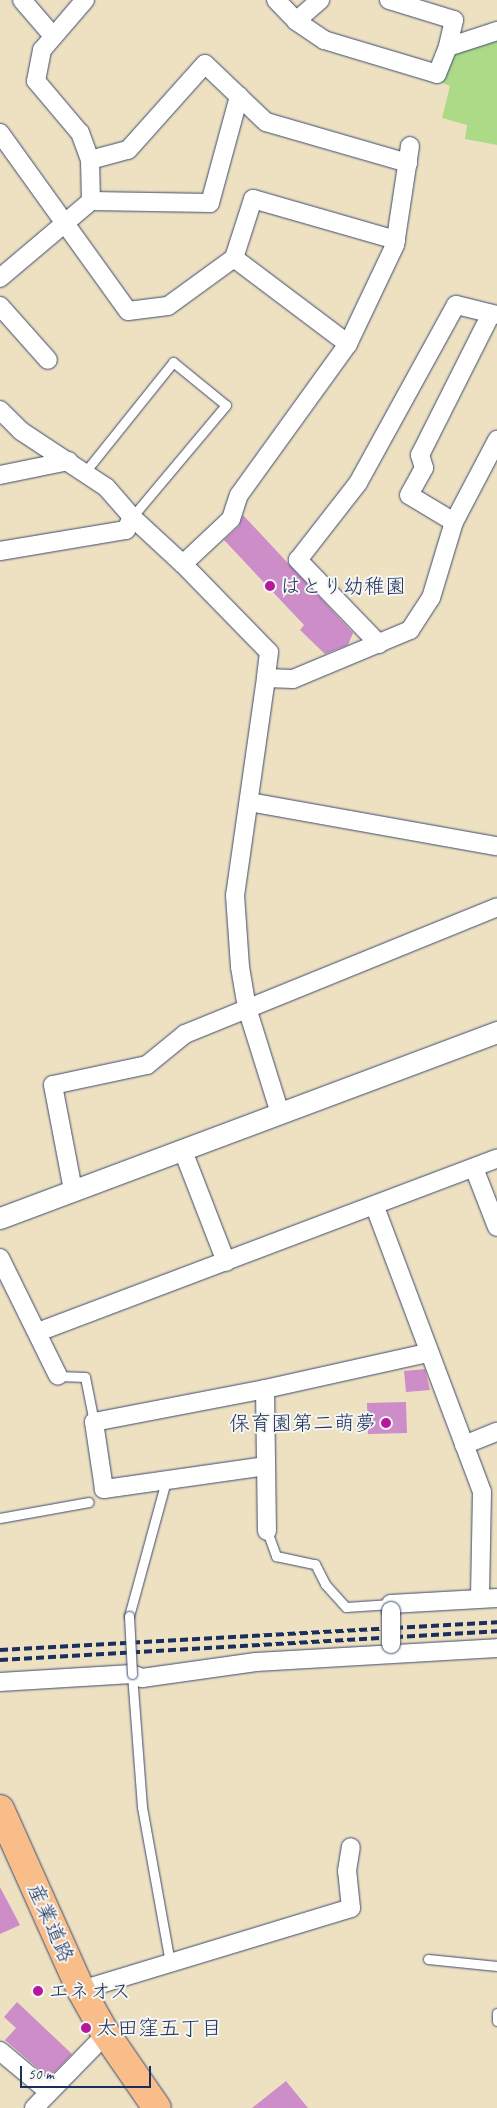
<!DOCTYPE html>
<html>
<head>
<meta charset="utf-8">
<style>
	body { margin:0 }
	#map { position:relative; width:497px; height:2108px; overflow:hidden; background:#eee1c2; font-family:Caveat,"Klee One",sans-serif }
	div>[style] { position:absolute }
	.green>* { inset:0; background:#adda87 }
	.building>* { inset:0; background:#cc8dc9 }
	.roads { filter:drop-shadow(0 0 1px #3b4a6d) drop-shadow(0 0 1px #3b4a6d) }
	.service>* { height:9px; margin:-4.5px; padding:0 4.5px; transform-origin:4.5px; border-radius:4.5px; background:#fff }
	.minor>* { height:18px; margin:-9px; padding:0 9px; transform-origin:9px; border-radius:9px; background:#fff }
	.tertiary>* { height:21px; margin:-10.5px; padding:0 10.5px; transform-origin:10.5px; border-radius:10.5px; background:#fff }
	.primary>* { height:28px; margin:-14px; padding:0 14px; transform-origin:14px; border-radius:14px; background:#f8bd89 }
	.rail>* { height:4px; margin-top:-2px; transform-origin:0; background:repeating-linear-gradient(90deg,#1b2f5e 0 8px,transparent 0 12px) }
	.bridges { filter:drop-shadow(0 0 1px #3b4a6d) drop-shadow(0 0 1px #3b4a6d) }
	.service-bridge>* { height:9px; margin:-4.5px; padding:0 4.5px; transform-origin:4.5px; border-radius:4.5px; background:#fff }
	.minor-bridge>* { height:18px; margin:-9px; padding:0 9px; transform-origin:9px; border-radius:9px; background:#fff }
	.dots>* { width:14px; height:14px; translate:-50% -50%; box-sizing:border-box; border:2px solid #f6f6f2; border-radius:50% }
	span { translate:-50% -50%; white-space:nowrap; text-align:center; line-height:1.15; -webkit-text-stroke:4px #f6f6f2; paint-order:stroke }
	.poi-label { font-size:21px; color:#1b2f5e }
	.left { translate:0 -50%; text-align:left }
	.right { translate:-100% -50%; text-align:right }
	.street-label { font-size:21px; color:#1b2f5e }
	.scale { position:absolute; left:20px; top:2066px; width:131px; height:22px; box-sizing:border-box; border:2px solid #1b2f5e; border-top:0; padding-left:6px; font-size:15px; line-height:18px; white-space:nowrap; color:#1b2f5e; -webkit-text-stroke:4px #f6f6f2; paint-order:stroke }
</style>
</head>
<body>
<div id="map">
	<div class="green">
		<i style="clip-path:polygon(497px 40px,497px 145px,465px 139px,467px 125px,442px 118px,450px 86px,438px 81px,449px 56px)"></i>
	</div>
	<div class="building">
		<i style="clip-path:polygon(243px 515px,353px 633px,348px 645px,325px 654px,300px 630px,304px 625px,224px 540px,239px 526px)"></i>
		<i style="clip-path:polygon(425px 1369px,430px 1390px,406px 1392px,404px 1371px)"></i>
		<i style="clip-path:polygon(406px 1402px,407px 1433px,368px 1434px,367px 1403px)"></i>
		<i style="clip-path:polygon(0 1887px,20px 1925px,0 1934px)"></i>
		<i style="clip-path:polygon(17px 2002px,72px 2054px,49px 2078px,5px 2040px,16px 2028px,4px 2017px)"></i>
		<i style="clip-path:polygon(286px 2081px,308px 2108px,252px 2108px)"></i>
	</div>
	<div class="roads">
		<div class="service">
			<i style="left:85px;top:472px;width:141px;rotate:-51.3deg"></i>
			<i style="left:173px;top:362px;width:68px;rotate:39.1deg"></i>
			<i style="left:226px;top:405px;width:146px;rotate:130deg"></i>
			<i style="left:58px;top:1376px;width:27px;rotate:2deg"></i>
			<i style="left:85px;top:1377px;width:46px;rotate:78.7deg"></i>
			<i style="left:0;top:1518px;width:90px;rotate:-10.2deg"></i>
			<i style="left:267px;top:1531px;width:27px;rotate:70deg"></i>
			<i style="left:276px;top:1556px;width:40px;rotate:12deg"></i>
			<i style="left:315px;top:1564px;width:22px;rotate:63deg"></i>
			<i style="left:325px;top:1584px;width:31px;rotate:48deg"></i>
			<i style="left:346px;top:1607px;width:45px;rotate:-3.8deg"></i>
			<i style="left:129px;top:1616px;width:140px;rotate:-74.7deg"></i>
			<i style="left:132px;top:1674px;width:133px;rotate:85.7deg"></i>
			<i style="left:142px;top:1807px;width:158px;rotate:79.8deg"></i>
			<i style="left:428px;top:1959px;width:69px;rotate:5.8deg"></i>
			<i style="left:497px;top:2013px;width:8px;rotate:90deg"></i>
		</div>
		<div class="minor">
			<i style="left:22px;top:0;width:48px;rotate:49.3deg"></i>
			<i style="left:276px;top:0;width:29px;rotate:46deg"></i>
			<i style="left:296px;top:21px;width:34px;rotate:34deg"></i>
			<i style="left:324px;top:40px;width:118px;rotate:16.7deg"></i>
			<i style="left:437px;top:74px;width:29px;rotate:-68deg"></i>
			<i style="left:448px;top:47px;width:52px;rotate:-18.1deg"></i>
			<i style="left:389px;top:0;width:68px;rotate:17.1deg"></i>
			<i style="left:454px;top:20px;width:28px;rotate:103deg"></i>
			<i style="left:296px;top:21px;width:32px;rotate:-41deg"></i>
			<i style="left:0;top:133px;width:219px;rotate:54.3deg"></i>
			<i style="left:128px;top:311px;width:40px;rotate:-7.1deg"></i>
			<i style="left:168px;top:306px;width:82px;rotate:-36deg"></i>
			<i style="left:234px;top:258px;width:62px;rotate:-72.1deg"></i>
			<i style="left:253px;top:199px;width:149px;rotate:16deg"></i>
			<i style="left:90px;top:160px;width:39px;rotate:-15deg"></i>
			<i style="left:128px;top:150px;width:115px;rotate:-48.2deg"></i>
			<i style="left:205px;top:64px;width:84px;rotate:43.6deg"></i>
			<i style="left:266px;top:122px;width:148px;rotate:16.1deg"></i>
			<i style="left:91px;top:201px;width:119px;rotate:1deg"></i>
			<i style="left:210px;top:203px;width:111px;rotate:-74.8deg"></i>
			<i style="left:234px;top:258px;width:143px;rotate:37deg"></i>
			<i style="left:0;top:278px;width:119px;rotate:-40.2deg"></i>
			<i style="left:91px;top:201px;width:41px;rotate:-91.4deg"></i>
			<i style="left:90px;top:160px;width:29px;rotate:-110deg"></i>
			<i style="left:80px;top:133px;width:68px;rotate:-130.2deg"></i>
			<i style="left:36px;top:81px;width:32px;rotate:-79deg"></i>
			<i style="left:42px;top:50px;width:66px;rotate:-49.3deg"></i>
			<i style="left:0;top:306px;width:72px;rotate:48.4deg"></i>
			<i style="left:0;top:410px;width:30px;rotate:45deg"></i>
			<i style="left:21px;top:431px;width:102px;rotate:33.4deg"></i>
			<i style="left:106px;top:487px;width:40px;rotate:49deg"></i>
			<i style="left:132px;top:517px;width:69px;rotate:42.7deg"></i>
			<i style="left:183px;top:564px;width:123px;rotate:45.7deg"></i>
			<i style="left:269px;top:652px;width:26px;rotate:97deg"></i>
			<i style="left:266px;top:678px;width:27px;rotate:2deg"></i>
			<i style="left:293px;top:679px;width:127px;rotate:-22.7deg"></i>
			<i style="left:410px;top:630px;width:38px;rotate:-57deg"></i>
			<i style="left:431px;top:598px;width:79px;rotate:-73.2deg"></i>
			<i style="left:454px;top:522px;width:93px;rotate:-62.3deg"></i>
			<i style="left:0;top:475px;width:70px;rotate:-11.5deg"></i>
			<i style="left:454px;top:522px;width:52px;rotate:-149deg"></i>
			<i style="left:409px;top:495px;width:31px;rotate:-61deg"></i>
			<i style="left:424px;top:468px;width:14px;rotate:-107deg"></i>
			<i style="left:420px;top:455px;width:158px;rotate:-63.3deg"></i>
			<i style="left:0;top:551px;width:128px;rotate:-9.5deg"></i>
			<i style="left:126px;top:530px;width:14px;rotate:-65deg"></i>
			<i style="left:183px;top:564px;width:66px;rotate:-43.2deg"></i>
			<i style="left:231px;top:519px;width:25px;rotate:-72deg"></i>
			<i style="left:239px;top:495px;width:186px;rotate:-54.2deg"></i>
			<i style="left:348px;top:344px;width:110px;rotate:-64.6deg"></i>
			<i style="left:395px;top:245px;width:100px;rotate:-81.4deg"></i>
			<i style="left:379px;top:644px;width:117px;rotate:-134deg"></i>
			<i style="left:298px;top:560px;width:98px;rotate:-52.1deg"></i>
			<i style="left:358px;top:483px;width:203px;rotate:-61.2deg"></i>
			<i style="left:456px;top:305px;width:42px;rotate:13.7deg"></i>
			<i style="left:266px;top:678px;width:219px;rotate:98.1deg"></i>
			<i style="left:235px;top:895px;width:72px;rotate:86deg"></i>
			<i style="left:240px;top:967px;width:42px;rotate:80.3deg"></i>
			<i style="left:247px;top:1008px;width:110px;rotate:72.6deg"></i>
			<i style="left:249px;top:802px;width:252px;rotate:10.1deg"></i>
			<i style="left:183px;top:1151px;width:119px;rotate:68.8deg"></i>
			<i style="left:474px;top:1168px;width:63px;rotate:68.7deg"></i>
			<i style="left:73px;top:1190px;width:107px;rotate:-100.8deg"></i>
			<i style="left:53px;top:1085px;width:96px;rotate:-12deg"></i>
			<i style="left:147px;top:1065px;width:49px;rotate:-39.2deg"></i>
			<i style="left:185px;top:1034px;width:337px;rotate:-22.1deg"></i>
			<i style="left:375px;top:1207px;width:304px;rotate:69.4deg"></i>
			<i style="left:482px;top:1492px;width:106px;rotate:91.1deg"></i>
			<i style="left:0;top:1258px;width:131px;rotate:63.8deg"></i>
			<i style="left:38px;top:1332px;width:491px;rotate:-20.7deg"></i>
			<i style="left:265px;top:1389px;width:142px;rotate:89.2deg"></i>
			<i style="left:464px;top:1445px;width:35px;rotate:-22deg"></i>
			<i style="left:266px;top:1466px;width:164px;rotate:171.9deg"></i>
			<i style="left:104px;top:1489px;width:68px;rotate:-98.5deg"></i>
			<i style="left:94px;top:1422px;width:174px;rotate:-10.9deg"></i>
			<i style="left:265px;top:1389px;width:167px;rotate:-12.5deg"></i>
			<i style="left:391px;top:1611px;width:7px;rotate:-90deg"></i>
			<i style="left:391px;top:1604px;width:106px;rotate:-3.2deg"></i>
			<i style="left:0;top:1682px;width:132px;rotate:-3.5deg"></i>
			<i style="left:132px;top:1674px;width:11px;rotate:22deg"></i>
			<i style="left:142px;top:1678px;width:115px;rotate:-8deg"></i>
			<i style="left:256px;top:1662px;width:241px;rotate:-3.3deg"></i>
			<i style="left:81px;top:1990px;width:282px;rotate:-16.9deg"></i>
			<i style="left:351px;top:1908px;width:37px;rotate:-96deg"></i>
			<i style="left:347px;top:1871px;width:24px;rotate:-81deg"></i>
			<i style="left:0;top:2051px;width:64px;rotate:39.9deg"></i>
			<i style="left:34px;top:2108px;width:103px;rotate:-45.8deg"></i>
		</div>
		<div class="tertiary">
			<i style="left:0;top:1218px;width:531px;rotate:-20.52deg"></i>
		</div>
		<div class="primary">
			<i style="left:0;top:1809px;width:198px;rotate:65.9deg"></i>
			<i style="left:81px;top:1990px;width:47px;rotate:60.7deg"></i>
			<i style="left:104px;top:2031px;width:93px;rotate:55.5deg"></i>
		</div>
	</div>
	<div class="rail">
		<i style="left:0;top:1650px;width:498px;rotate:-3.2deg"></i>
		<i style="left:0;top:1660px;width:498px;rotate:-3.3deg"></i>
	</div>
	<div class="bridges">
		<div class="service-bridge">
			<i style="left:129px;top:1616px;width:58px;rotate:87deg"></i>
		</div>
		<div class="minor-bridge">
			<i style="left:391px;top:1611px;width:33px;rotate:90deg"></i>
		</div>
	</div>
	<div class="dots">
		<i style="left:270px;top:586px;background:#b5179e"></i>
		<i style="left:386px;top:1423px;background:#b5179e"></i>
		<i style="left:38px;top:1991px;background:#b5179e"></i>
		<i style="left:86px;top:2028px;background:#b5179e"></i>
	</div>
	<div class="poi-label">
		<span class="left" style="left:280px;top:586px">はとり幼稚園</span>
		<span class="right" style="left:376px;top:1423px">保育園第二萌夢</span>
		<span class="left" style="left:48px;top:1991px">エネオス</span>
		<span class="left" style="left:96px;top:2028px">太田窪五丁目</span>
	</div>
	<div class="street-label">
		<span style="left:51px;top:1923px;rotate:66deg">産業道路</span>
	</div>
	<div class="scale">50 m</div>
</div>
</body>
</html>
